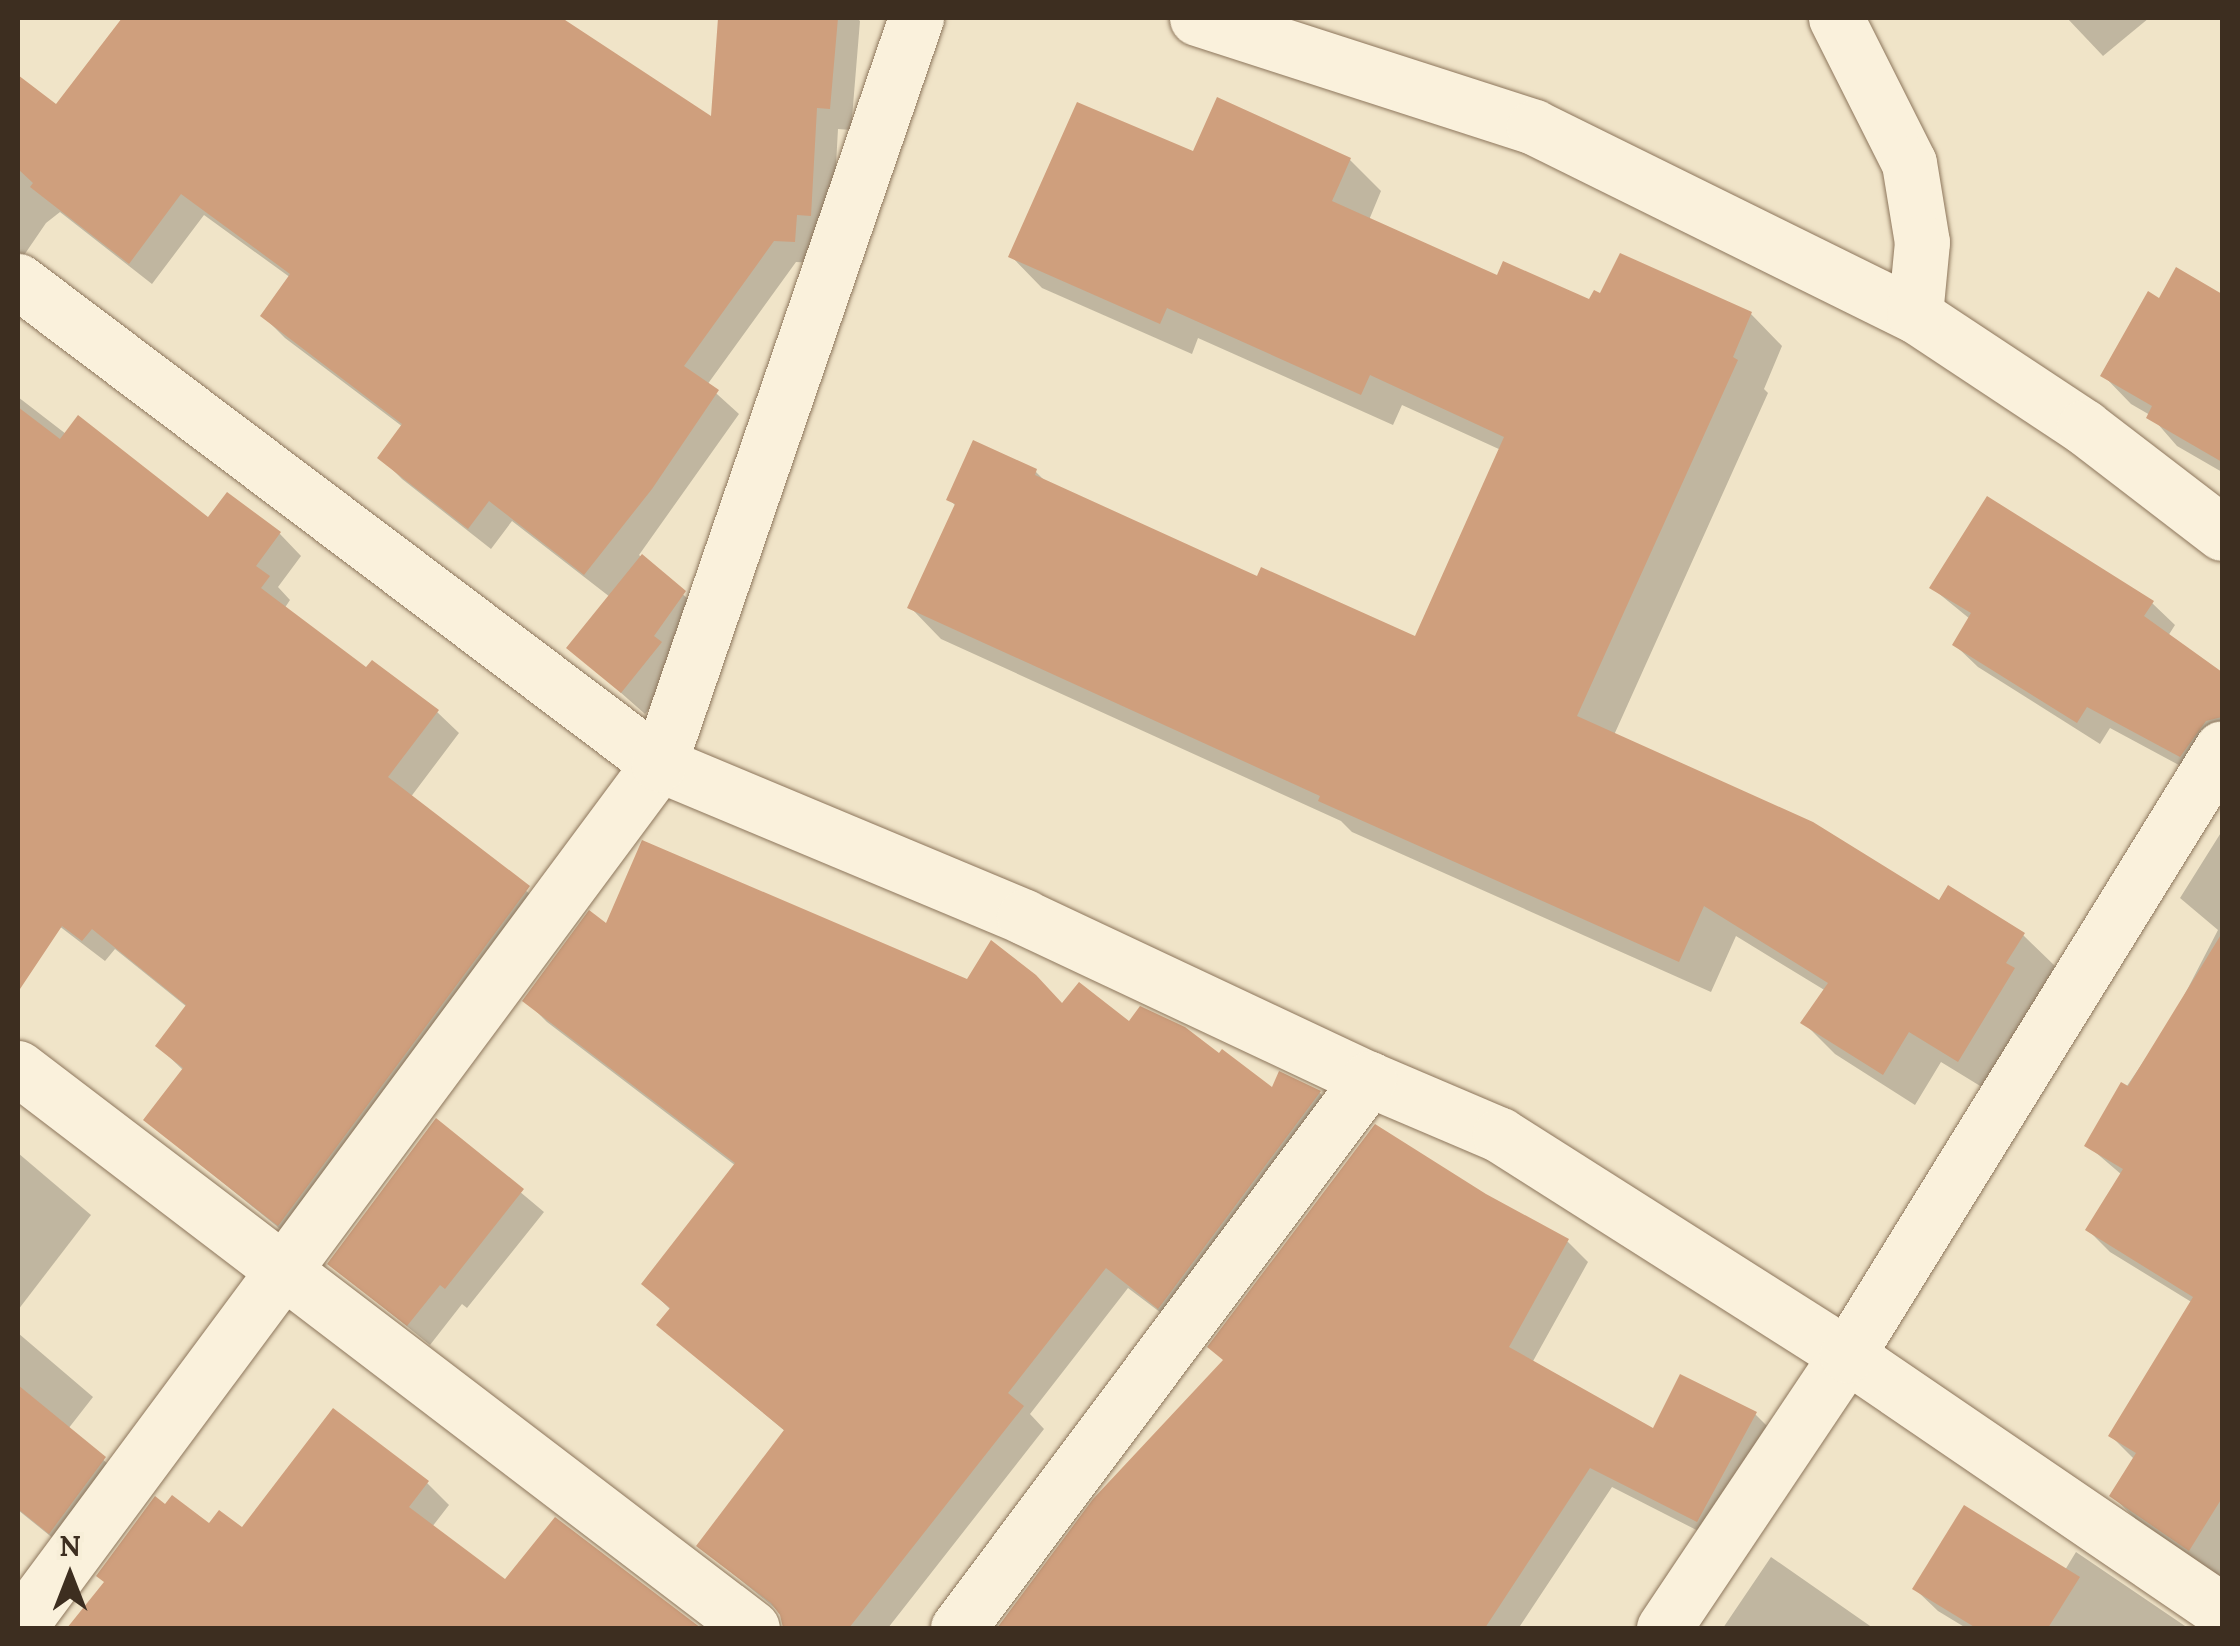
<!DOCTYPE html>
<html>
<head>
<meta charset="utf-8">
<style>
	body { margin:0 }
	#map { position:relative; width:2240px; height:1646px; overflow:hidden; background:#f0e4c8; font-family:Lora,serif }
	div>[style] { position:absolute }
	.shadow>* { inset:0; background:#0003 }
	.building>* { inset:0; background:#cf9f7d }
	.roads { filter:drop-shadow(0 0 2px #8d765c) drop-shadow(0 0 2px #8d765c) }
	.street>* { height:55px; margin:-27.5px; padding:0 27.5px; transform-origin:27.5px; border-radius:27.5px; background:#faf1dc }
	span { translate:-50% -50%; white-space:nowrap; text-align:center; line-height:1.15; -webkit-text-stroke:8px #f7eed8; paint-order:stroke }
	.frame { position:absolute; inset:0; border:20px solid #3d2e20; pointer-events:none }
	.north { position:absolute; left:20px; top:1526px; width:100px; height:100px; -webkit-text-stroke:8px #f7eed8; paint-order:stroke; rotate:0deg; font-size:28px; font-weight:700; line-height:40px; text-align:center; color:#3d2e20 }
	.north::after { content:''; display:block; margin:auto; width:35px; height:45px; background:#3d2e20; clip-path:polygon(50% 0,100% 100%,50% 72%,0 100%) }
</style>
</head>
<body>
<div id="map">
	<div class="shadow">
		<i style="clip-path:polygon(125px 18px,558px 18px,713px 121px,733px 18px,857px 18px,860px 21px,851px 130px,838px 129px,832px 237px,816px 263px,796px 262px,707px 385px,739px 414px,639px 555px,707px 616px,683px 667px,645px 714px,569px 647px,610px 597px,512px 521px,491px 549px,402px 479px,380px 457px,403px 427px,285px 338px,263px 316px,291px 278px,204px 215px,152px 284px,60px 212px,46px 223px,18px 264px,18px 78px,56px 108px)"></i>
		<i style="clip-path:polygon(2067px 18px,2149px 18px,2103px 56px)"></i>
		<i style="clip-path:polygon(1194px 155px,1350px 160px,1381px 191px,1369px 220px,1498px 278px,1590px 302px,1751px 314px,1782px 346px,1764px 389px,1768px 393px,1614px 735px,1940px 903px,2023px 935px,2055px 966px,1990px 1092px,1941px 1062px,1915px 1105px,1835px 1054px,1803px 1022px,1826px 991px,1736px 936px,1711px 992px,1352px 832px,1341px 821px,941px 639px,910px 607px,956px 506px,949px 499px,1036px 472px,1047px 483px,1258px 580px,1416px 640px,1501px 450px,1402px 405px,1393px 425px,1198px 338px,1192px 354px,1042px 288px,1011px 256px)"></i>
		<i style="clip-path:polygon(2222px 294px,2222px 472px,2177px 446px,2150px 415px,2131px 404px,2103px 375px,2160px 301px)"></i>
		<i style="clip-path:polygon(18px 397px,66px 434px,208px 520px,227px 495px,280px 534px,301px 556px,278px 587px,290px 600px,284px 609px,367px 671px,437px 712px,459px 733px,410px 798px,550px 910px,301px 1246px,146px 1120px,184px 1071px,158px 1046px,187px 1007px,115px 949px,105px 961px,46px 916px,54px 857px,18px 829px)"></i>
		<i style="clip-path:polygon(1932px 588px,2152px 603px,2175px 625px,2168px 636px,2222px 677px,2222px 753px,2203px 778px,2110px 728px,2100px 744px,1978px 667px,1955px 645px,1970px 619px)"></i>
		<i style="clip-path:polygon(2222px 831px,2222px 1578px,2135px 1518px,2112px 1496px,2135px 1460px,2111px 1436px,2193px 1303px,2110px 1252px,2088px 1230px,2122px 1175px,2087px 1145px,2171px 1021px,2218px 930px,2180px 898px)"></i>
		<i style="clip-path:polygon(607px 927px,968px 982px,1063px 1006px,1129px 1025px,1273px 1090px,1280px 1075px,1320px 1093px,1341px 1114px,1181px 1328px,1128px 1288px,1030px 1414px,1044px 1429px,888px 1628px,785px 1628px,782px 1614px,699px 1546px,786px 1432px,659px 1325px,671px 1310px,644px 1284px,736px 1166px,547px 1022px,526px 1001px)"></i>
		<i style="clip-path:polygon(436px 1121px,544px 1212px,467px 1308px,462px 1304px,430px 1345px,330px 1264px)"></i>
		<i style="clip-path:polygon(18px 1153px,91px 1215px,18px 1310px)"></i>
		<i style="clip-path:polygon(1485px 1196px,1568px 1242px,1588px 1262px,1532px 1363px,1654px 1431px,1755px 1414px,1776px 1435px,1718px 1541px,1612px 1487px,1520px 1626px,1523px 1628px,1000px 1628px,1095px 1501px)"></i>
		<i style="clip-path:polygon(18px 1333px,93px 1397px,68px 1429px,125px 1479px,70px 1552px,18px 1510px)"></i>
		<i style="clip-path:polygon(427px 1483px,449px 1505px,432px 1527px,496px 1581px,459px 1628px,70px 1628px,106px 1582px,210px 1527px,243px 1531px)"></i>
		<i style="clip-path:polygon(555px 1520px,697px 1628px,541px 1628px,519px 1613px)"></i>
		<i style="clip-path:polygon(2076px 1552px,2188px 1628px,1966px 1628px,1938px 1611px,1915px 1589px,2065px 1570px)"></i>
		<i style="clip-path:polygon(1771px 1557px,1873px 1628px,1874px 1628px,1723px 1628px)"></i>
	</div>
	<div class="building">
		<i style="clip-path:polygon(122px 18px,562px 18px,711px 116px,718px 18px,838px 18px,830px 109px,817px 108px,811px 216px,797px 215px,795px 242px,774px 241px,684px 366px,719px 390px,652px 489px,584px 575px,489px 501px,468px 529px,377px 458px,402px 424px,260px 316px,290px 274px,181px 194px,129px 264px,30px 187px,33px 183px,18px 169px,18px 75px,56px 104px)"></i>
		<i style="clip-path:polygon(1217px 97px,1351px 158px,1332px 201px,1497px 275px,1503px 261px,1589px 299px,1594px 290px,1600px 293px,1620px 253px,1752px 312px,1733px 357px,1738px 360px,1577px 716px,1813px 822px,1939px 900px,1948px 885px,2025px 933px,2006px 963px,2015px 968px,1958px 1062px,1909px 1032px,1883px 1075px,1800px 1023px,1828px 983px,1704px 906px,1679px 962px,1318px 801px,1320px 796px,907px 608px,955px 504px,946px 500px,973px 440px,1037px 469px,1035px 475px,1257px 576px,1261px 567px,1415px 636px,1504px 437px,1370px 375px,1361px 395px,1167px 308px,1160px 324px,1008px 257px,1077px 102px,1193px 151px)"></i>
		<i style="clip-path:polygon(2176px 267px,2222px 294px,2222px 462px,2146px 418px,2152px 406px,2100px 376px,2148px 291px,2159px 298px)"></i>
		<i style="clip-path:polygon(18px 407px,60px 439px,78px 415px,208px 517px,227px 492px,281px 532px,256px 566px,270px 576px,261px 588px,366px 667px,372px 660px,439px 710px,388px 777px,530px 886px,278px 1226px,143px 1120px,183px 1068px,155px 1046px,186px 1005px,92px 929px,82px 941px,62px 926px,18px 992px)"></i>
		<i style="clip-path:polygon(1987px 496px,2154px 601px,2144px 616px,2222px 672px,2222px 717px,2206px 721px,2180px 757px,2087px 707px,2077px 723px,1952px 645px,1971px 613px,1929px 588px)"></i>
		<i style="clip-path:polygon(642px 554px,686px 591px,654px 636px,662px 642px,621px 693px,566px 648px)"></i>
		<i style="clip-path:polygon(642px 840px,967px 979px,991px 940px,1036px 975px,1062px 1003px,1079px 982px,1129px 1021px,1140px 1006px,1185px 1027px,1219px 1053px,1222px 1049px,1272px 1087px,1279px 1071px,1321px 1091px,1158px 1309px,1106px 1268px,1008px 1393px,1024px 1406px,849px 1628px,783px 1628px,780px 1615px,771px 1603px,696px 1546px,784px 1430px,656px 1325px,670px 1308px,641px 1284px,735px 1163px,522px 1001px,589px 910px,606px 923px)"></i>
		<i style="clip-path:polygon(2222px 933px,2222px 1498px,2189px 1551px,2109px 1496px,2136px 1453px,2108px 1436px,2193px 1297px,2085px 1230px,2123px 1169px,2084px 1146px,2121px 1082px,2128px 1086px)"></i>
		<i style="clip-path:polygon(436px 1118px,524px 1189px,445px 1289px,440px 1285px,407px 1326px,327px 1264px)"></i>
		<i style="clip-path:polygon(1375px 1124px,1486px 1194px,1569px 1239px,1509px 1347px,1653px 1428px,1680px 1374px,1757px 1412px,1697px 1522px,1590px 1468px,1485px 1628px,997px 1628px,1093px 1499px,1223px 1360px,1207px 1347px)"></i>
		<i style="clip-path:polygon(18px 1385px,106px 1457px,49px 1534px,18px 1509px)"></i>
		<i style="clip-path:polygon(333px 1408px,429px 1481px,409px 1507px,505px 1579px,555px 1517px,701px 1628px,67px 1628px,104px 1582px,96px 1576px,155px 1496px,165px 1504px,172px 1495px,209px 1523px,219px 1510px,242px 1527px)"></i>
		<i style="clip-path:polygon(1964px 1505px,2080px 1577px,2048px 1628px,1976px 1628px,1912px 1589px)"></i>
	</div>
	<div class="roads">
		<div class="street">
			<i style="left:1197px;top:18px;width:354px;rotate:17.9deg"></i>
			<i style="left:1534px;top:127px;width:425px;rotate:26.3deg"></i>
			<i style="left:1915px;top:315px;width:203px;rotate:33.5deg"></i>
			<i style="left:2084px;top:427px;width:174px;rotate:37.5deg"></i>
			<i style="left:1836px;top:18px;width:162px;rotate:63.3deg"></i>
			<i style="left:1909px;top:163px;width:80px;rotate:80.7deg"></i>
			<i style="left:1922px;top:242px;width:73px;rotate:95.5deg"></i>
			<i style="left:18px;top:281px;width:803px;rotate:37deg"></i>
			<i style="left:659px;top:764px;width:396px;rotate:22.7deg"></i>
			<i style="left:1024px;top:917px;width:381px;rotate:25.2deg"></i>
			<i style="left:1369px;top:1079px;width:142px;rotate:23.1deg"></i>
			<i style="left:1500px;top:1135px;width:411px;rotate:32.4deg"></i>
			<i style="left:1847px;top:1355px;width:454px;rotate:34.3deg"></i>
			<i style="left:18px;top:1068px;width:923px;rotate:37.34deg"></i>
			<i style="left:18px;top:1628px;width:1076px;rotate:-53.43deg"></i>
			<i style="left:659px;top:764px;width:789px;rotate:-70.99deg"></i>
			<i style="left:958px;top:1628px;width:686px;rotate:-53.18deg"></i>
			<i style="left:1664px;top:1628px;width:329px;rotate:-56.2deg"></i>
			<i style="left:1847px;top:1355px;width:713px;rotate:-58.29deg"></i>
		</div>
	</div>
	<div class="frame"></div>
	<div class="north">N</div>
</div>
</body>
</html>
